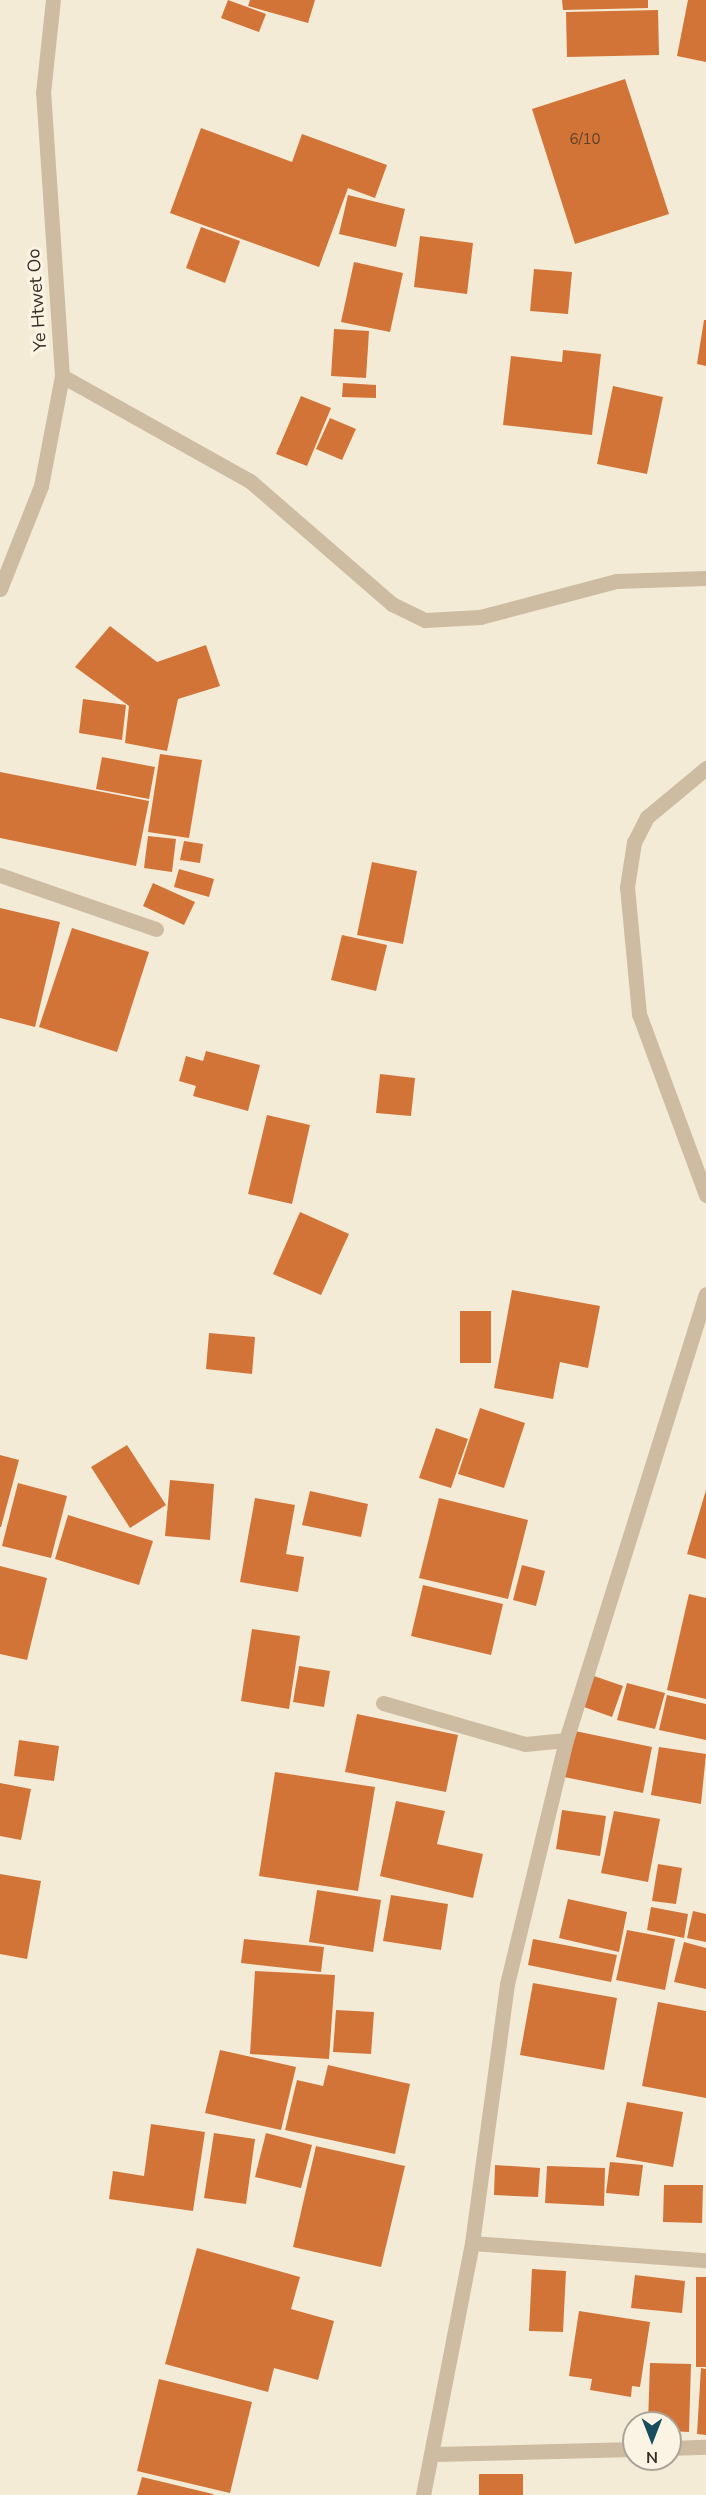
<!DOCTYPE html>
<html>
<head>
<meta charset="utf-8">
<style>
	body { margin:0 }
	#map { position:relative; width:706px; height:2495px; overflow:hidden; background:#f4ebd7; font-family:"Nunito Sans",sans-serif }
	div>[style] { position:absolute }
	.building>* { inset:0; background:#d27437 }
	.service>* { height:15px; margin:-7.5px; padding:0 7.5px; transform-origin:7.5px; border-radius:7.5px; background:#cdbca2 }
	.minor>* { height:15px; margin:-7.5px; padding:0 7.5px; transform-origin:7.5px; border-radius:7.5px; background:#cdbca2 }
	span { translate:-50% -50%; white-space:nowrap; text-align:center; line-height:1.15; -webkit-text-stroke:6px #fbf4e4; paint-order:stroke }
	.number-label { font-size:15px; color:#5e3f2a }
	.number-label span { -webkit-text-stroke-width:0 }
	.street-label { font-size:18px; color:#372d25 }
	.north { position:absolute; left:622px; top:2411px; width:60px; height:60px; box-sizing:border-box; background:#fbf4e4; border:2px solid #ada498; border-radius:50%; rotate:180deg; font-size:16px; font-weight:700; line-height:24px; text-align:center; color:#372d25 }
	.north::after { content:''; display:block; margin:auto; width:21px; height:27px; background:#174d5c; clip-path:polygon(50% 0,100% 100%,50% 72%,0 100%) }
</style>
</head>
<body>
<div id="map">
	<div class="building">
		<i style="clip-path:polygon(228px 0,266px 14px,259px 32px,221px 18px)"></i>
		<i style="clip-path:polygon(250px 0,315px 0,308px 23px,248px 6px)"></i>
		<i style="clip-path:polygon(562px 0,648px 0,648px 8px,563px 10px)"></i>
		<i style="clip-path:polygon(688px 0,706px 0,706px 62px,677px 56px)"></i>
		<i style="clip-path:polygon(658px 10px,659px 55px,567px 57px,566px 12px)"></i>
		<i style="clip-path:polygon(625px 79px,669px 214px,575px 244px,532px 109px)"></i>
		<i style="clip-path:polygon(201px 128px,292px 162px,302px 134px,387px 165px,375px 198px,348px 188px,319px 267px,170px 213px)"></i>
		<i style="clip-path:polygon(348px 195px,405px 209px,396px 247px,339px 234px)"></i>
		<i style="clip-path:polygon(201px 227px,240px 241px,225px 283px,186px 268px)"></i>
		<i style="clip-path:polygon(420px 236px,473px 243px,467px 294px,414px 287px)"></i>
		<i style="clip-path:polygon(354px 262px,403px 273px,390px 332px,341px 322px)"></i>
		<i style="clip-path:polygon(534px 269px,572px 272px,568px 314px,530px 311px)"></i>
		<i style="clip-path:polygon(704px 320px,706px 320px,706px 366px,697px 364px)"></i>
		<i style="clip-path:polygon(334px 329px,369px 331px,366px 378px,331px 376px)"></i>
		<i style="clip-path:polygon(563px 350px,601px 354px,592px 435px,503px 425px,511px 356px,562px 362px)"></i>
		<i style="clip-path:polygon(343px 383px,376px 385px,376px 398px,342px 397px)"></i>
		<i style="clip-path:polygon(613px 386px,663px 397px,647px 474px,597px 464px)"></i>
		<i style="clip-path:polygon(301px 396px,331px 408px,307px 466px,276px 454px)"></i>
		<i style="clip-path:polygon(330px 418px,356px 429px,342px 460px,316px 449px)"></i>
		<i style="clip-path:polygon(110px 626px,157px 662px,206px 645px,220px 686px,178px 699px,167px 751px,125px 743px,129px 706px,75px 667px)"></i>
		<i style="clip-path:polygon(83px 699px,126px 705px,122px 740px,79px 733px)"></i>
		<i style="clip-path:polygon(160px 754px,202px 760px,189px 838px,148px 832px)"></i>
		<i style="clip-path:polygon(102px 757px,155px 767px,149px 799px,96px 789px)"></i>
		<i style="clip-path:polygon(0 772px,149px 801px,136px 866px,0 838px)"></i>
		<i style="clip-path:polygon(148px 836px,176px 839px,172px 872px,144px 868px)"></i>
		<i style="clip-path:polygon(184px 841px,203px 844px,200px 863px,180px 860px)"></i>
		<i style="clip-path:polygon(372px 862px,417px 871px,403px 944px,357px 935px)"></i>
		<i style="clip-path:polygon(179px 869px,214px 879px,209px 897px,174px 887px)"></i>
		<i style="clip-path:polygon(153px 883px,195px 902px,184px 925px,143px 906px)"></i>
		<i style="clip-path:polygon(0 908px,60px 922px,35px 1027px,0 1018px)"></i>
		<i style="clip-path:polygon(72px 928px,149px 952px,117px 1052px,39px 1027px)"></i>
		<i style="clip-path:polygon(342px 935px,387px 945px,376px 991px,331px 980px)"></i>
		<i style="clip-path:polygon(206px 1051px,260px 1065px,248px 1111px,193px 1096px,196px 1086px,179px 1081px,186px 1056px,203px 1061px)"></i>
		<i style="clip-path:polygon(380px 1074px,415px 1078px,411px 1116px,376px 1113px)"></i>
		<i style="clip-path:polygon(267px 1115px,310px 1125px,292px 1204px,248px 1194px)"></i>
		<i style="clip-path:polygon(300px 1212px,349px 1234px,321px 1295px,273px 1274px)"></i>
		<i style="clip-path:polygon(512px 1290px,600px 1306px,588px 1368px,560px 1362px,553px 1399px,494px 1388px)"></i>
		<i style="clip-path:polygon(460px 1311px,491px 1311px,491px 1363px,460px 1363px)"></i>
		<i style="clip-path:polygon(209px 1333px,255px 1337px,252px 1374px,206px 1369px)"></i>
		<i style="clip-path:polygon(480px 1408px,525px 1423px,504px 1488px,458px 1474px)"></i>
		<i style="clip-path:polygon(436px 1428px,468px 1439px,451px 1488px,419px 1478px)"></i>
		<i style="clip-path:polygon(127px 1445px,166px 1505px,130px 1528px,91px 1467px)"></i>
		<i style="clip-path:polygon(0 1455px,19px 1460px,1px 1527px,0 1527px)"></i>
		<i style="clip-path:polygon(170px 1480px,214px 1484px,210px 1540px,165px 1536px)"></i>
		<i style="clip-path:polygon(18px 1483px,67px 1496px,51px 1558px,2px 1546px)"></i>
		<i style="clip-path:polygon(706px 1490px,706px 1559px,687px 1554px)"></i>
		<i style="clip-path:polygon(310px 1491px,368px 1504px,361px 1537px,302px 1525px)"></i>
		<i style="clip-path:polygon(255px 1498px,295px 1505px,286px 1554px,304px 1557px,298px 1592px,240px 1582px)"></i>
		<i style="clip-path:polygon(439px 1498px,528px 1520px,508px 1599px,419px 1578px)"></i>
		<i style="clip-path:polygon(68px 1515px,153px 1541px,139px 1585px,55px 1559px)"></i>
		<i style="clip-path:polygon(522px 1565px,545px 1571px,536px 1606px,513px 1600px)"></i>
		<i style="clip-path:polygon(0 1566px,47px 1578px,27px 1660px,0 1654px)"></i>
		<i style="clip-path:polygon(423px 1585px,503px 1604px,491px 1655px,411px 1636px)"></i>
		<i style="clip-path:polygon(689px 1594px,706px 1598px,706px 1699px,667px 1690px)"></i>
		<i style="clip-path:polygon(252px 1629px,300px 1636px,289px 1709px,241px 1701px)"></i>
		<i style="clip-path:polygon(299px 1666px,330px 1671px,324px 1707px,293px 1702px)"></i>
		<i style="clip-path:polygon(594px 1676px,623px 1686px,612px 1717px,584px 1707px)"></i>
		<i style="clip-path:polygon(627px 1683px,665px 1693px,655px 1729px,617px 1720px)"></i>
		<i style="clip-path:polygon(667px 1695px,706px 1704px,706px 1740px,659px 1730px)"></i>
		<i style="clip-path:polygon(357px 1714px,458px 1735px,446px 1792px,345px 1772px)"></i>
		<i style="clip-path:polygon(575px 1731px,652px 1747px,643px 1793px,564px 1777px)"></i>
		<i style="clip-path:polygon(19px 1740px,59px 1746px,54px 1781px,14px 1776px)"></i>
		<i style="clip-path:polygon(659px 1747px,706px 1754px,701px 1804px,651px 1795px)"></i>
		<i style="clip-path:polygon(275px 1772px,375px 1787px,358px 1891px,259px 1876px)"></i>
		<i style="clip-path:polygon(0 1783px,31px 1789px,21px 1840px,0 1836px)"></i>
		<i style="clip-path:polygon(396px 1801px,445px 1811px,437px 1844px,483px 1854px,473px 1898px,380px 1876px)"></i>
		<i style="clip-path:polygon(562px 1810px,606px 1816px,600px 1856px,556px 1849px)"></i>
		<i style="clip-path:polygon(614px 1811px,660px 1819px,648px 1882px,601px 1873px)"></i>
		<i style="clip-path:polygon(658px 1864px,682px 1868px,676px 1904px,652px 1901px)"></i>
		<i style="clip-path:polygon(0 1874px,41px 1881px,27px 1959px,0 1954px)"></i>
		<i style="clip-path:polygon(317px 1890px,381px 1900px,373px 1952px,309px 1942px)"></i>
		<i style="clip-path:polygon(391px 1895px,448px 1904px,441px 1950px,383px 1941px)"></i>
		<i style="clip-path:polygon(568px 1899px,627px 1912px,619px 1952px,559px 1938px)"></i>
		<i style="clip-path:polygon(651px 1907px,688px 1914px,684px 1938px,647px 1930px)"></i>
		<i style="clip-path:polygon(693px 1911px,706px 1914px,706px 1942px,687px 1938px)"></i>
		<i style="clip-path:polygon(627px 1930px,675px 1939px,665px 1990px,616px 1980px)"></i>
		<i style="clip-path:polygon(244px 1939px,324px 1947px,321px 1972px,241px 1963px)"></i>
		<i style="clip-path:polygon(533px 1939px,617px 1955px,611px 1982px,528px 1965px)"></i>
		<i style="clip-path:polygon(684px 1942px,706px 1948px,706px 1989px,674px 1982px)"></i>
		<i style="clip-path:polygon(255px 1971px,335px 1975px,329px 2059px,250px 2054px)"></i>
		<i style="clip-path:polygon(533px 1983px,617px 1998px,604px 2070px,520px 2055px)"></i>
		<i style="clip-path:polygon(658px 2002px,706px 2011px,706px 2098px,642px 2086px)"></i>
		<i style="clip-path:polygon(336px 2010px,374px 2012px,371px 2054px,333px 2052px)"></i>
		<i style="clip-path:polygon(220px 2050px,296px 2067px,281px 2130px,205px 2113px)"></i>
		<i style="clip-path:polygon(328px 2065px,410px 2084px,395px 2154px,285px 2130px,297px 2080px,323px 2086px)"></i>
		<i style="clip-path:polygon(627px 2102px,683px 2112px,673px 2167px,616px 2157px)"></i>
		<i style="clip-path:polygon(151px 2124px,205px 2132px,193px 2211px,109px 2199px,113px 2171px,144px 2176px)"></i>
		<i style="clip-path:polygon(214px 2133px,255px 2139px,246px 2204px,204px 2198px)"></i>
		<i style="clip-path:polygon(266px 2133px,312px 2145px,301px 2188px,255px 2177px)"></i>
		<i style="clip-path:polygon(316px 2146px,405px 2166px,381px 2267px,293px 2247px)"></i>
		<i style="clip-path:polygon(610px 2162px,643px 2165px,639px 2196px,606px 2193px)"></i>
		<i style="clip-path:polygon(495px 2165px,540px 2168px,538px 2197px,494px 2195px)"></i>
		<i style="clip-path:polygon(547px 2166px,605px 2168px,604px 2206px,545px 2203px)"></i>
		<i style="clip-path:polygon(664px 2185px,703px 2185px,702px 2223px,663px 2222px)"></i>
		<i style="clip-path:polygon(197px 2248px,300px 2277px,291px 2309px,334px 2321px,318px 2380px,274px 2368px,268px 2392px,165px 2364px)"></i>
		<i style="clip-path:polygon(532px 2269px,566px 2271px,563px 2332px,529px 2331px)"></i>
		<i style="clip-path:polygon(635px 2275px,685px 2281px,682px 2313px,631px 2308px)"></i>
		<i style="clip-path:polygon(696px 2277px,706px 2277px,706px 2367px,696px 2367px)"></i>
		<i style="clip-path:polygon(579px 2311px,650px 2322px,640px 2387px,632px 2386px,631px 2397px,590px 2390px,592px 2379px,569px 2376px)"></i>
		<i style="clip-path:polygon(650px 2363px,691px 2364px,689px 2432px,670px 2431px,670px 2423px,648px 2423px)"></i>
		<i style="clip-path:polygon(701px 2368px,706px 2369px,706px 2435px,697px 2434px)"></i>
		<i style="clip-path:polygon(159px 2379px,252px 2402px,230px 2493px,137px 2471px)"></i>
		<i style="clip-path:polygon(479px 2474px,523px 2474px,523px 2495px,479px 2495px)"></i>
		<i style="clip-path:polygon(142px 2477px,213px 2494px,213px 2495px,137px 2495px)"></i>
	</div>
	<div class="service">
		<i style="left:383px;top:1703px;width:148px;rotate:16.1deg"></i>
		<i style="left:525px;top:1744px;width:41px;rotate:-5.6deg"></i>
	</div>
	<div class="minor">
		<i style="left:62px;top:376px;width:215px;rotate:29.2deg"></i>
		<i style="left:250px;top:481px;width:188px;rotate:40.9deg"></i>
		<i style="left:392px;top:604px;width:37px;rotate:26deg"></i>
		<i style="left:425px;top:620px;width:55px;rotate:-3.1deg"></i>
		<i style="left:480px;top:617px;width:141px;rotate:-14.8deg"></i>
		<i style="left:616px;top:581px;width:90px;rotate:-1.9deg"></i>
		<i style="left:0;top:589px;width:111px;rotate:-68.3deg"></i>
		<i style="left:41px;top:486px;width:112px;rotate:-79.2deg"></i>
		<i style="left:62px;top:376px;width:284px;rotate:-93.8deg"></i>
		<i style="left:43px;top:93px;width:94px;rotate:-83.9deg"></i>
		<i style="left:706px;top:768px;width:77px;rotate:140.3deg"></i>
		<i style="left:647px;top:817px;width:28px;rotate:117deg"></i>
		<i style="left:634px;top:842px;width:46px;rotate:98.8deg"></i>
		<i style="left:627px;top:887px;width:128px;rotate:84.6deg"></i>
		<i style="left:639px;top:1014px;width:193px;rotate:69.7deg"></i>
		<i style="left:0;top:875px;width:165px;rotate:19.1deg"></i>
		<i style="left:472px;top:2243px;width:235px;rotate:4.2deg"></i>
		<i style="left:670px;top:2448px;width:36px;rotate:-2deg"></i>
		<i style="left:434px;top:2454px;width:200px;rotate:-1.4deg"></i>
		<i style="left:423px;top:2495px;width:257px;rotate:-79deg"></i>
		<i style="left:472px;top:2243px;width:261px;rotate:-82.3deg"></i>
		<i style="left:507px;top:1984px;width:251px;rotate:-76.4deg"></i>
		<i style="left:566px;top:1740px;width:467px;rotate:-72.6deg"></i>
	</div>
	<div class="number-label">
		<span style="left:585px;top:140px">6/10</span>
	</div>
	<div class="street-label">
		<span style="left:37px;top:300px;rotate:-94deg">Ye Htwet Oo</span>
	</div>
	<div class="north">N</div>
</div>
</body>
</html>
